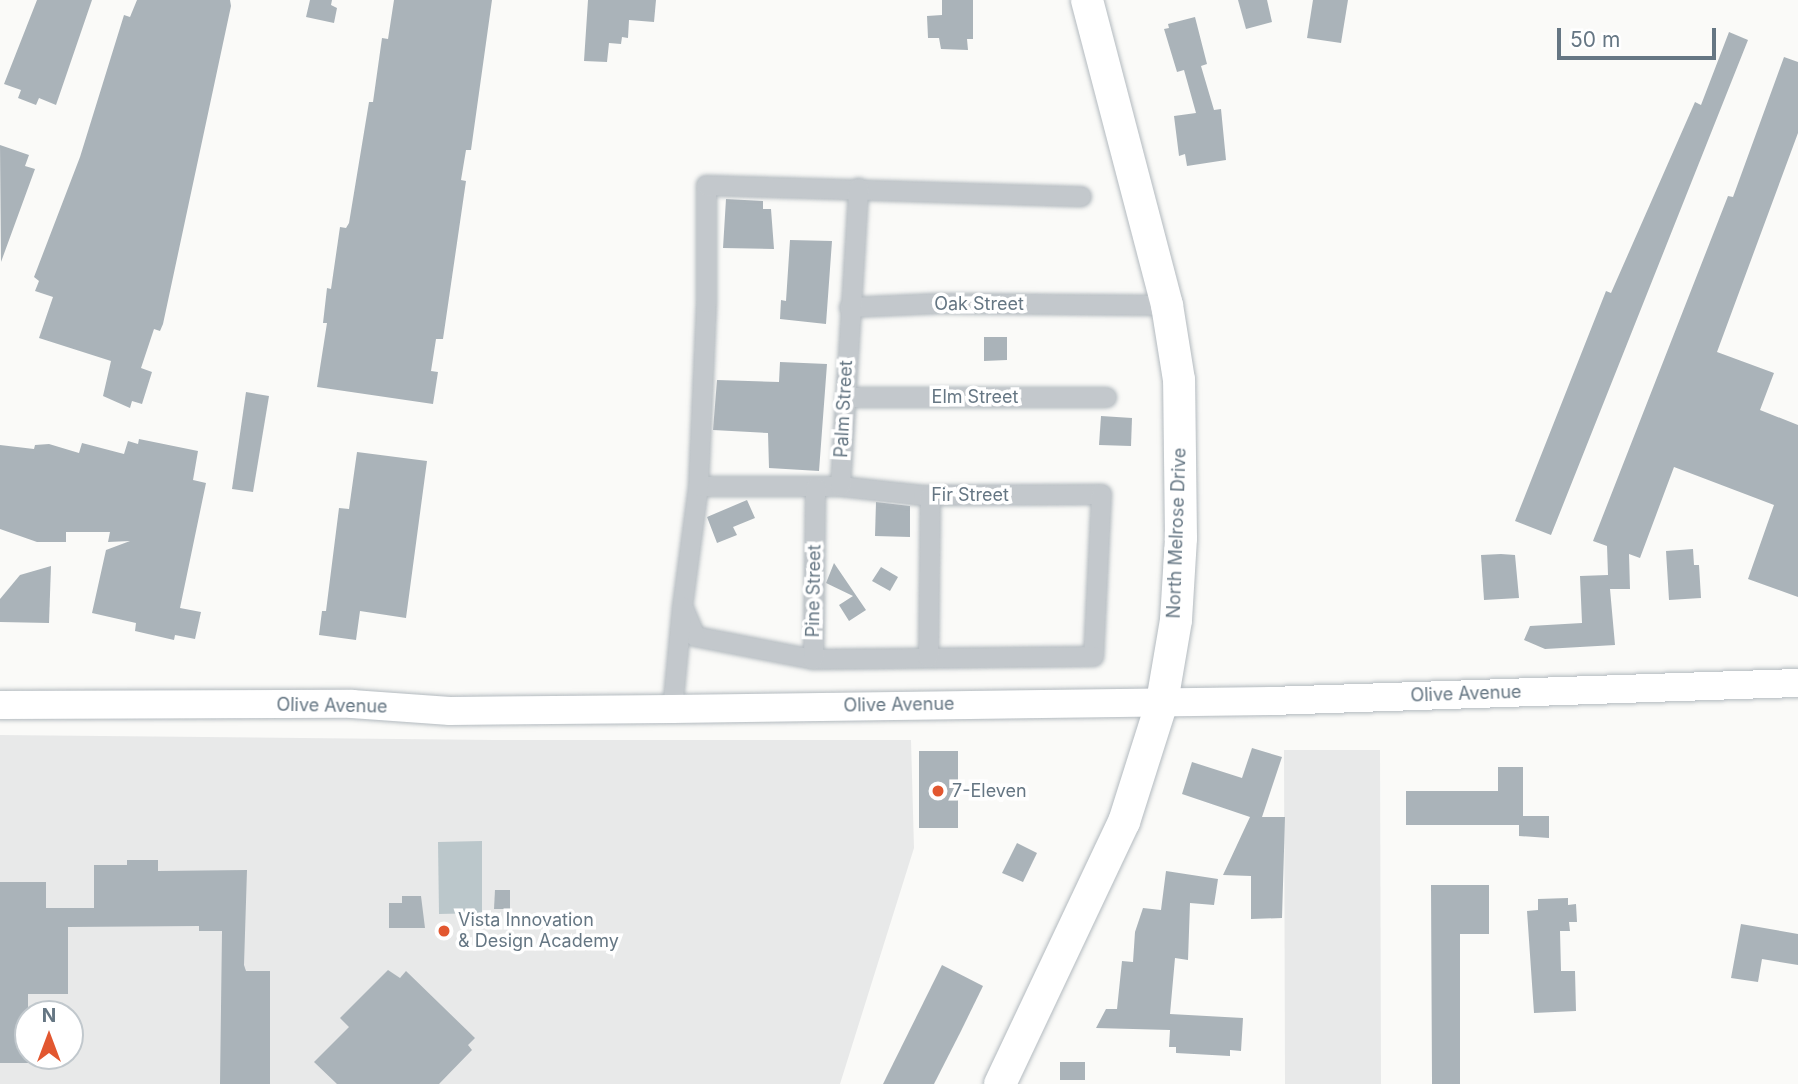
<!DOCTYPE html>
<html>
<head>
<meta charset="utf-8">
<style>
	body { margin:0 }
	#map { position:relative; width:1798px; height:1084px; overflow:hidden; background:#fafaf8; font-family:Inter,sans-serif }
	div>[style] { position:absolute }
	.built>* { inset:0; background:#e8e9e9 }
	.water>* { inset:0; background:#bbc7cb }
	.building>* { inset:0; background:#aab3b9 }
	.roads { filter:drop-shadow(0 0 2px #b3babf) drop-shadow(0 0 2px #b3babf) }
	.minor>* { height:19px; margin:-9.5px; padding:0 9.5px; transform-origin:9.5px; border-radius:9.5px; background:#c3c8cc }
	.secondary>* { height:28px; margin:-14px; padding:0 14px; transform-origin:14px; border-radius:14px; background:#fff }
	.primary>* { height:32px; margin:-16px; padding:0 16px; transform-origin:16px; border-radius:16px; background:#fff }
	.dots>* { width:19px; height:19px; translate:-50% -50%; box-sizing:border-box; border:4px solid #fff; border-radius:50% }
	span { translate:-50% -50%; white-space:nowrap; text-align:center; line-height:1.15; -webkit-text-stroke:7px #fff; paint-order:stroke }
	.street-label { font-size:18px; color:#657683 }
	.poi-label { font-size:18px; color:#657683 }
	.left { translate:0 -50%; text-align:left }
	.north { position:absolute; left:14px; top:1000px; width:70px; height:70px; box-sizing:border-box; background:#fff; border:2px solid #c1c8cd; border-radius:50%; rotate:0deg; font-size:19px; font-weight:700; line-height:28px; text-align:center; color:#657683 }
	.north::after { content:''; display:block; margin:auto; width:24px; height:32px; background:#e25730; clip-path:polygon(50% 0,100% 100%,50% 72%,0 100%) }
	.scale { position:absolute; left:1557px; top:28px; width:159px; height:32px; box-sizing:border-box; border:4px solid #657683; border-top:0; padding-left:9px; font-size:21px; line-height:24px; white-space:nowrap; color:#657683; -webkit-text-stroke:5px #fff; paint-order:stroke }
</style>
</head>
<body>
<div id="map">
	<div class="built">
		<i style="clip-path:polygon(evenodd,0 735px,495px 740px,911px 740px,914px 848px,840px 1084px,0 1084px,0 735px,28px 1014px,70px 1014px,70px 1056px,28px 1056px,28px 1014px)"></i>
		<i style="clip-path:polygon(1284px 750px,1380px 750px,1381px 1084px,1285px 1084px)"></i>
	</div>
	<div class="water">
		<i style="clip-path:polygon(482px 841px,482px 913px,439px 914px,438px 842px)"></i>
	</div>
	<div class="building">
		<i style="clip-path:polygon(37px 0,92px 0,56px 105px,39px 98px,36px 105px,18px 98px,21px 90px,4px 84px)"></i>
		<i style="clip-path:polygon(137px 0,230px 0,231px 6px,163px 324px,160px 331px,154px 329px,141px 368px,152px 372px,142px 404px,132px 401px,130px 408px,103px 396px,111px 361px,39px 338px,53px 297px,35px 291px,39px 281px,34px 277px,80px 157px,124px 15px,130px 17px)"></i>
		<i style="clip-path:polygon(310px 0,332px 0,331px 5px,337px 8px,334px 23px,306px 17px)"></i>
		<i style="clip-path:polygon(394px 0,492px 0,471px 150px,466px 150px,461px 180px,466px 181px,443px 339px,436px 339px,431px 371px,438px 372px,433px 404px,317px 387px,327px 323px,323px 323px,327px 288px,331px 289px,340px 227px,346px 228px,349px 223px,369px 102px,373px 102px,382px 38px,388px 39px)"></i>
		<i style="clip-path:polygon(588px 0,656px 0,654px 22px,629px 20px,628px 38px,622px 37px,621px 44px,609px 43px,607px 62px,584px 61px)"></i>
		<i style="clip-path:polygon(942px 0,973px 0,973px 39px,967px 39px,968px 50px,941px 49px,939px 38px,928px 38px,927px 16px,942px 15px)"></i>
		<i style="clip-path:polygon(1238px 0,1267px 0,1272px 22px,1246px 29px)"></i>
		<i style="clip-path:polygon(1313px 0,1348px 0,1341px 43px,1307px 38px)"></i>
		<i style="clip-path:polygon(1195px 17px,1207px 64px,1201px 66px,1214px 110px,1221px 109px,1226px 160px,1187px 166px,1185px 154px,1179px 156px,1174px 116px,1196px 113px,1184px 70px,1177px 72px,1164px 29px,1169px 28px,1168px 24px)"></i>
		<i style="clip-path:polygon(1729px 32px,1748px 40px,1551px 535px,1515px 521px,1606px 291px,1611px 293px,1695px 102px,1701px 105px)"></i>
		<i style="clip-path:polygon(1784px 57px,1798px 62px,1798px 133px,1717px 352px,1774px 373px,1760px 410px,1798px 425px,1798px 597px,1748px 579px,1774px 505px,1674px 467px,1640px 558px,1629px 554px,1630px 589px,1610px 589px,1615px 645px,1545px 649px,1524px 640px,1530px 626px,1582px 623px,1580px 576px,1608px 575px,1607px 546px,1593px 541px,1728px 196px,1733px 197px)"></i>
		<i style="clip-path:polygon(0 145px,29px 155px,25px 166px,35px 169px,1px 262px)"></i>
		<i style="clip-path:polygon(726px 199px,763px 201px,763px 209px,771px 209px,774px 249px,723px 248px)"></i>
		<i style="clip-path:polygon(790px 240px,832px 241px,826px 324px,780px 319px,781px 300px,786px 301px)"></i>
		<i style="clip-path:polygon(984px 337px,1007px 337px,1007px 360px,984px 361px)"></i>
		<i style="clip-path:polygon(780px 362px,827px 364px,819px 471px,769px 468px,768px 433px,713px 430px,717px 380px,779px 382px)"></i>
		<i style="clip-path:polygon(246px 392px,269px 396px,253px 492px,232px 489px)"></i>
		<i style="clip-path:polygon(1101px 416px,1132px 418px,1131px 446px,1099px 445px)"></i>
		<i style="clip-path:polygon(139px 439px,198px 451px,193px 480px,206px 483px,180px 608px,201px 612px,195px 639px,175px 635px,174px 640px,135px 631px,136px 623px,92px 613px,106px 550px,130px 541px,108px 542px,110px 532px,66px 532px,66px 542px,37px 542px,0 529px,0 445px,34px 449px,35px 445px,49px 444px,79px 453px,82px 443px,124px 454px,128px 441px,138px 444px)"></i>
		<i style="clip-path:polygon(357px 452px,427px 461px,406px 618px,360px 611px,356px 640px,319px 635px,322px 611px,326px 611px,339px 508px,349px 509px)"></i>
		<i style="clip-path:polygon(747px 500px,755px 518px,733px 527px,737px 535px,717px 543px,707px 517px)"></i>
		<i style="clip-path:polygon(876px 502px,910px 506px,910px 537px,875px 536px)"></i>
		<i style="clip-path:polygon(1693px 549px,1694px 565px,1699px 565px,1701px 598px,1669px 600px,1666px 551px)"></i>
		<i style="clip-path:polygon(1501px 554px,1515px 555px,1519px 598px,1484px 600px,1481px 555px)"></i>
		<i style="clip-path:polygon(834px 563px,866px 610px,849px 621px,839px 605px,853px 596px,826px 583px)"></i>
		<i style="clip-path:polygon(51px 566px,49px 623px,0 622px,0 599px,20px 575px)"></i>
		<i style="clip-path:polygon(881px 567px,898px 577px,890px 591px,872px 581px)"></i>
		<i style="clip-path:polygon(1252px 748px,1282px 757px,1262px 817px,1285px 817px,1282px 918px,1251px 919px,1251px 876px,1223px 875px,1250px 817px,1182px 794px,1192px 762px,1242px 778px)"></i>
		<i style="clip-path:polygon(919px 751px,958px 751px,958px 828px,919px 828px)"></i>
		<i style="clip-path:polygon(1498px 767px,1523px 767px,1523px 816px,1549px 816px,1549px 838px,1519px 836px,1519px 825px,1406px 825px,1406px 791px,1498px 791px)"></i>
		<i style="clip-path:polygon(1017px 843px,1037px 853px,1023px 882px,1002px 873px)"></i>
		<i style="clip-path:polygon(127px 860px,158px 860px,158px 871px,247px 870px,244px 965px,246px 971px,270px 971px,270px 1084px,220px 1084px,222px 931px,199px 931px,199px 926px,68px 927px,68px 994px,28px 994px,28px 1063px,0 1063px,0 882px,46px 882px,46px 908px,94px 908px,94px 865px,127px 865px)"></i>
		<i style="clip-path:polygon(1166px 871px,1218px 879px,1214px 905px,1190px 903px,1188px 960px,1175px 958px,1170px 1014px,1243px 1018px,1241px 1051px,1230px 1050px,1230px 1056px,1176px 1053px,1176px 1047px,1169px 1047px,1170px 1030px,1096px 1028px,1106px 1009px,1117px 1009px,1122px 961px,1133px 962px,1135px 932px,1143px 908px,1161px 910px)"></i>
		<i style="clip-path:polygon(1431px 885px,1489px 885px,1489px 934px,1460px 934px,1460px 1084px,1432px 1084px)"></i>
		<i style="clip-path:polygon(495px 890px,510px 890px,510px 909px,494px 909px)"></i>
		<i style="clip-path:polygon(402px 896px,421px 896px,425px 928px,389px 928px,389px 903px,402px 903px)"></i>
		<i style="clip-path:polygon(1568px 898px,1568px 905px,1576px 904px,1577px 922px,1569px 922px,1570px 931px,1560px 931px,1561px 971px,1575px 971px,1576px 1011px,1534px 1013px,1527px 911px,1538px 910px,1538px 899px)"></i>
		<i style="clip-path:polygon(1741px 924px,1798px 934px,1798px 965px,1762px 959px,1758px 982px,1731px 978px)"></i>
		<i style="clip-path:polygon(942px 965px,983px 986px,961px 1031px,934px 1084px,883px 1084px)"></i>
		<i style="clip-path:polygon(388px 970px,400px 978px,406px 971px,475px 1038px,468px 1045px,472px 1050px,439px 1084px,337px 1084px,314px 1062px,349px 1027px,340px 1018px)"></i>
		<i style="clip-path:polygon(1060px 1062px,1085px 1062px,1085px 1080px,1060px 1080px)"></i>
	</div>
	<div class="roads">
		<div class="minor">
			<i style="left:849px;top:307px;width:90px;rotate:-2.5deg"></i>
			<i style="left:939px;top:303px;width:228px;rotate:0.5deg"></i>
			<i style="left:845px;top:397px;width:261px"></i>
			<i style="left:698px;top:486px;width:142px"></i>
			<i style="left:840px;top:486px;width:83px;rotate:6.2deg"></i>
			<i style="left:923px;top:495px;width:178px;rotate:-0.3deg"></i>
			<i style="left:1101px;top:494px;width:162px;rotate:92.8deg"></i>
			<i style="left:1093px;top:656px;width:280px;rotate:179.4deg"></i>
			<i style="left:813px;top:659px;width:120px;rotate:-169deg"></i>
			<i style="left:695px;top:636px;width:33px;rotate:-113deg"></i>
			<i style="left:682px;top:606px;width:121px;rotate:-82.4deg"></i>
			<i style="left:698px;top:486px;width:184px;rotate:-87.5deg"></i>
			<i style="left:706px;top:302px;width:117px;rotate:-90deg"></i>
			<i style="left:706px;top:185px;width:375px;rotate:1.7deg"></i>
			<i style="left:840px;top:486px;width:299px;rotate:-86.5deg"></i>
			<i style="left:928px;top:657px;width:162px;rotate:-89.3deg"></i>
			<i style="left:813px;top:659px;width:172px;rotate:-89.3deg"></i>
			<i style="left:672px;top:709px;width:103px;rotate:-84.5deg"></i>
		</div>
		<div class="secondary">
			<i style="left:0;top:705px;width:352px;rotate:-0.2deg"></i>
			<i style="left:352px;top:704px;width:98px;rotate:4.1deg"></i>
			<i style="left:450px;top:711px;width:222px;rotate:-0.5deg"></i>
			<i style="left:672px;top:709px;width:599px;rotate:-0.77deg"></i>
			<i style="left:1271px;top:701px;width:527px;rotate:-1.96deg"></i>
		</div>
		<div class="primary">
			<i style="left:1000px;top:1084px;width:290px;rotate:-64.7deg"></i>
			<i style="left:1124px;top:822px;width:126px;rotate:-72.4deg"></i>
			<i style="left:1162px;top:702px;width:83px;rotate:-80.3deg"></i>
			<i style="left:1176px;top:620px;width:82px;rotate:-86.5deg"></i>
			<i style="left:1181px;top:538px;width:158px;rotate:-90.7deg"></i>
			<i style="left:1179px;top:380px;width:76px;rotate:-99.1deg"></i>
			<i style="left:1167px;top:305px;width:315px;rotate:-104.7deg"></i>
		</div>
	</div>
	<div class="dots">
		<i style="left:938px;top:791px;background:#e25730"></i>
		<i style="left:444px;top:931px;background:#e25730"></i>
	</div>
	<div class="street-label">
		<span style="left:979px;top:304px">Oak Street</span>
		<span style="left:975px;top:397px">Elm Street</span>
		<span style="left:844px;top:409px;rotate:-87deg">Palm Street</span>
		<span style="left:970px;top:495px">Fir Street</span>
		<span style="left:1177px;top:533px;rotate:-88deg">North Melrose Drive</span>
		<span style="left:814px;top:591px;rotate:-89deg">Pine Street</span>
		<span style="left:1466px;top:694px;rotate:-2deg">Olive Avenue</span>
		<span style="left:899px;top:705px;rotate:-1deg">Olive Avenue</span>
		<span style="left:332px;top:706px;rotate:1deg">Olive Avenue</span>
	</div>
	<div class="poi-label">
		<span class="left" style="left:952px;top:791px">7-Eleven</span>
		<span class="left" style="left:458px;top:931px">Vista Innovation<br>&amp; Design Academy</span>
	</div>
	<div class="north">N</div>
	<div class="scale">50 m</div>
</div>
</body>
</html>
